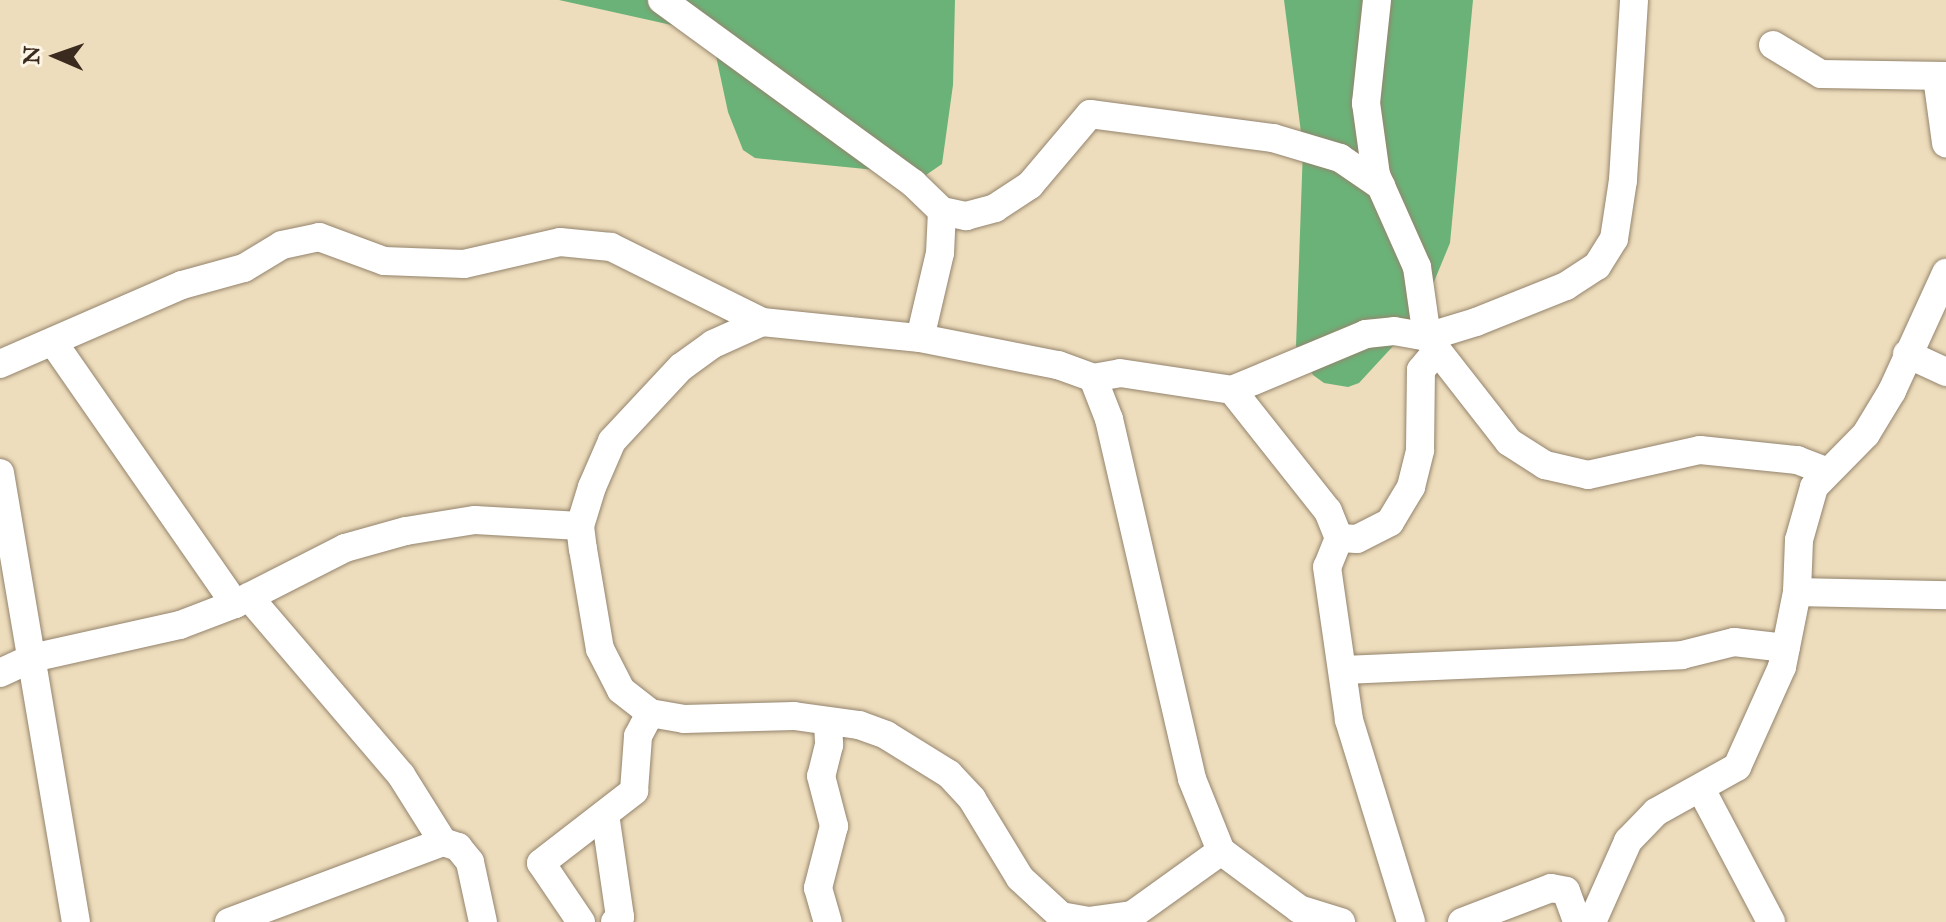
<!DOCTYPE html>
<html>
<head>
<meta charset="utf-8">
<style>
	body { margin:0 }
	#map { position:relative; width:1946px; height:922px; overflow:hidden; background:#eeddbc; font-family:"IM FELL Great Primer",serif }
	div>[style] { position:absolute }
	.forest>* { inset:0; background:#6bb278 }
	.roads { filter:drop-shadow(0 0 2px #94846d) drop-shadow(0 0 2px #94846d) }
	.minor>* { height:28px; margin:-14px; padding:0 14px; transform-origin:14px; border-radius:14px; background:#fff }
	span { translate:-50% -50%; white-space:nowrap; text-align:center; line-height:1.15; -webkit-text-stroke:7px #fcf5e5; paint-order:stroke }
	.north { position:absolute; left:16px; top:16px; width:80px; height:80px; -webkit-text-stroke:6px #fcf5e5; paint-order:stroke; rotate:272deg; font-size:22px; font-weight:700; line-height:32px; text-align:center; color:#3b2a1e }
	.north::after { content:''; display:block; margin:auto; width:28px; height:36px; background:#3b2a1e; clip-path:polygon(50% 0,100% 100%,50% 72%,0 100%) }
</style>
</head>
<body>
<div id="map">
	<div class="forest">
		<i style="clip-path:polygon(559px 0,955px 0,953px 85px,942px 164px,926px 175px,755px 158px,743px 150px,728px 112px,713px 42px,694px 30px)"></i>
		<i style="clip-path:polygon(1284px 0,1473px 0,1450px 243px,1419px 318px,1359px 383px,1348px 387px,1324px 383px,1313px 375px,1296px 346px,1303px 148px)"></i>
	</div>
	<div class="roads">
		<div class="minor">
			<i style="left:662px;top:0;width:311px;rotate:36.1deg"></i>
			<i style="left:913px;top:183px;width:40px;rotate:44deg"></i>
			<i style="left:942px;top:211px;width:42px;rotate:92.7deg"></i>
			<i style="left:940px;top:253px;width:87px;rotate:103.2deg"></i>
			<i style="left:1377px;top:0;width:104px;rotate:96.1deg"></i>
			<i style="left:1366px;top:103px;width:73px;rotate:82.1deg"></i>
			<i style="left:1376px;top:175px;width:101px;rotate:66deg"></i>
			<i style="left:1417px;top:267px;width:71px;rotate:81.9deg"></i>
			<i style="left:1427px;top:337px;width:133px;rotate:52deg"></i>
			<i style="left:1509px;top:442px;width:43px;rotate:32.6deg"></i>
			<i style="left:1545px;top:465px;width:44px;rotate:13.1deg"></i>
			<i style="left:1588px;top:475px;width:115px;rotate:-12.6deg"></i>
			<i style="left:1700px;top:450px;width:98px;rotate:5.9deg"></i>
			<i style="left:1797px;top:460px;width:30px;rotate:21deg"></i>
			<i style="left:1773px;top:45px;width:56px;rotate:31.1deg"></i>
			<i style="left:1821px;top:74px;width:125px;rotate:0.9deg"></i>
			<i style="left:1937px;top:77px;width:67px;rotate:82.2deg"></i>
			<i style="left:942px;top:211px;width:25px;rotate:12deg"></i>
			<i style="left:966px;top:216px;width:30px;rotate:-15deg"></i>
			<i style="left:995px;top:208px;width:42px;rotate:-33.3deg"></i>
			<i style="left:1030px;top:185px;width:93px;rotate:-49.8deg"></i>
			<i style="left:1090px;top:114px;width:185px;rotate:7.5deg"></i>
			<i style="left:1273px;top:138px;width:70px;rotate:16.6deg"></i>
			<i style="left:1340px;top:158px;width:50px;rotate:34.3deg"></i>
			<i style="left:762px;top:322px;width:54px;rotate:155.8deg"></i>
			<i style="left:713px;top:344px;width:39px;rotate:144deg"></i>
			<i style="left:681px;top:367px;width:101px;rotate:133deg"></i>
			<i style="left:612px;top:441px;width:50px;rotate:113.5deg"></i>
			<i style="left:592px;top:487px;width:41px;rotate:107.1deg"></i>
			<i style="left:580px;top:526px;width:23px;rotate:83deg"></i>
			<i style="left:583px;top:549px;width:101px;rotate:80.4deg"></i>
			<i style="left:600px;top:649px;width:46px;rotate:62.9deg"></i>
			<i style="left:621px;top:690px;width:37px;rotate:38deg"></i>
			<i style="left:650px;top:713px;width:35px;rotate:10deg"></i>
			<i style="left:684px;top:719px;width:110px;rotate:-1.6deg"></i>
			<i style="left:794px;top:716px;width:66px;rotate:7.9deg"></i>
			<i style="left:859px;top:725px;width:29px;rotate:20deg"></i>
			<i style="left:886px;top:735px;width:74px;rotate:31.8deg"></i>
			<i style="left:949px;top:774px;width:34px;rotate:47deg"></i>
			<i style="left:972px;top:799px;width:92px;rotate:58.7deg"></i>
			<i style="left:1020px;top:878px;width:56px;rotate:42.8deg"></i>
			<i style="left:1061px;top:916px;width:27px;rotate:10deg"></i>
			<i style="left:1088px;top:921px;width:44px;rotate:-7.8deg"></i>
			<i style="left:1132px;top:915px;width:110px;rotate:-35.7deg"></i>
			<i style="left:53px;top:342px;width:319px;rotate:55.2deg"></i>
			<i style="left:1907px;top:354px;width:43px;rotate:24.8deg"></i>
			<i style="left:0;top:364px;width:198px;rotate:-23.5deg"></i>
			<i style="left:182px;top:285px;width:64px;rotate:-15.3deg"></i>
			<i style="left:244px;top:268px;width:44px;rotate:-31.2deg"></i>
			<i style="left:282px;top:245px;width:38px;rotate:-12deg"></i>
			<i style="left:319px;top:237px;width:69px;rotate:20.3deg"></i>
			<i style="left:384px;top:261px;width:80px;rotate:2.1deg"></i>
			<i style="left:464px;top:264px;width:98px;rotate:-12.9deg"></i>
			<i style="left:560px;top:242px;width:51px;rotate:5.6deg"></i>
			<i style="left:611px;top:247px;width:169px;rotate:26.4deg"></i>
			<i style="left:762px;top:322px;width:159px;rotate:5.8deg"></i>
			<i style="left:920px;top:338px;width:141px;rotate:11.1deg"></i>
			<i style="left:1058px;top:365px;width:37px;rotate:20deg"></i>
			<i style="left:1093px;top:378px;width:27px;rotate:-10deg"></i>
			<i style="left:1120px;top:373px;width:113px;rotate:8.6deg"></i>
			<i style="left:1232px;top:390px;width:145px;rotate:-22.7deg"></i>
			<i style="left:1366px;top:334px;width:28px;rotate:-6deg"></i>
			<i style="left:1394px;top:331px;width:34px;rotate:10deg"></i>
			<i style="left:1427px;top:337px;width:51px;rotate:-17deg"></i>
			<i style="left:1476px;top:322px;width:97px;rotate:-21.8deg"></i>
			<i style="left:1566px;top:286px;width:37px;rotate:-33deg"></i>
			<i style="left:1597px;top:266px;width:32px;rotate:-58deg"></i>
			<i style="left:1614px;top:239px;width:60px;rotate:-81.3deg"></i>
			<i style="left:1623px;top:180px;width:180px;rotate:-86.5deg"></i>
			<i style="left:1093px;top:378px;width:44px;rotate:68.7deg"></i>
			<i style="left:1109px;top:419px;width:369px;rotate:77deg"></i>
			<i style="left:1192px;top:779px;width:78px;rotate:68.1deg"></i>
			<i style="left:1221px;top:851px;width:97px;rotate:36.6deg"></i>
			<i style="left:1299px;top:909px;width:44px;rotate:17.2deg"></i>
			<i style="left:1232px;top:390px;width:154px;rotate:51.6deg"></i>
			<i style="left:1328px;top:511px;width:29px;rotate:68deg"></i>
			<i style="left:1339px;top:538px;width:31px;rotate:112deg"></i>
			<i style="left:1327px;top:567px;width:155px;rotate:81.8deg"></i>
			<i style="left:1349px;top:720px;width:211px;rotate:72.9deg"></i>
			<i style="left:0;top:473px;width:455px;rotate:80.4deg"></i>
			<i style="left:1339px;top:538px;width:18px;rotate:3deg"></i>
			<i style="left:1357px;top:539px;width:37px;rotate:-27deg"></i>
			<i style="left:1390px;top:522px;width:41px;rotate:-59deg"></i>
			<i style="left:1411px;top:487px;width:38px;rotate:-76deg"></i>
			<i style="left:1420px;top:450px;width:80px;rotate:-89.3deg"></i>
			<i style="left:1421px;top:370px;width:25px;rotate:-50deg"></i>
			<i style="left:1797px;top:592px;width:149px;rotate:1.2deg"></i>
			<i style="left:249px;top:597px;width:234px;rotate:49.5deg"></i>
			<i style="left:401px;top:775px;width:79px;rotate:57.9deg"></i>
			<i style="left:1344px;top:670px;width:338px;rotate:-2.5deg"></i>
			<i style="left:1682px;top:655px;width:54px;rotate:-14deg"></i>
			<i style="left:1734px;top:642px;width:52px;rotate:6.6deg"></i>
			<i style="left:0;top:673px;width:35px;rotate:-25deg"></i>
			<i style="left:32px;top:658px;width:152px;rotate:-12.6deg"></i>
			<i style="left:180px;top:625px;width:59px;rotate:-20.9deg"></i>
			<i style="left:235px;top:604px;width:123px;rotate:-27deg"></i>
			<i style="left:345px;top:548px;width:63px;rotate:-15.6deg"></i>
			<i style="left:406px;top:531px;width:70px;rotate:-9.1deg"></i>
			<i style="left:475px;top:520px;width:105px;rotate:3.3deg"></i>
			<i style="left:828px;top:723px;width:22px;rotate:87deg"></i>
			<i style="left:829px;top:745px;width:32px;rotate:104deg"></i>
			<i style="left:821px;top:776px;width:52px;rotate:75.4deg"></i>
			<i style="left:834px;top:826px;width:64px;rotate:104.5deg"></i>
			<i style="left:818px;top:888px;width:35px;rotate:74deg"></i>
			<i style="left:1701px;top:789px;width:150px;rotate:62.2deg"></i>
			<i style="left:605px;top:814px;width:104px;rotate:81.7deg"></i>
			<i style="left:620px;top:917px;width:7px;rotate:135deg"></i>
			<i style="left:229px;top:922px;width:228px;rotate:-20.5deg"></i>
			<i style="left:443px;top:842px;width:16px;rotate:18deg"></i>
			<i style="left:458px;top:847px;width:19px;rotate:51deg"></i>
			<i style="left:470px;top:862px;width:61px;rotate:77.8deg"></i>
			<i style="left:581px;top:922px;width:71px;rotate:-124.1deg"></i>
			<i style="left:541px;top:863px;width:118px;rotate:-37.7deg"></i>
			<i style="left:634px;top:791px;width:55px;rotate:-85.8deg"></i>
			<i style="left:638px;top:736px;width:26px;rotate:-62deg"></i>
			<i style="left:1462px;top:922px;width:95px;rotate:-20.9deg"></i>
			<i style="left:1551px;top:888px;width:15px;rotate:11deg"></i>
			<i style="left:1566px;top:891px;width:33px;rotate:70deg"></i>
			<i style="left:1592px;top:922px;width:89px;rotate:-66deg"></i>
			<i style="left:1628px;top:841px;width:40px;rotate:-46deg"></i>
			<i style="left:1656px;top:812px;width:93px;rotate:-29.1deg"></i>
			<i style="left:1737px;top:767px;width:110px;rotate:-65.8deg"></i>
			<i style="left:1782px;top:667px;width:76px;rotate:-78.7deg"></i>
			<i style="left:1797px;top:592px;width:52px;rotate:-87.8deg"></i>
			<i style="left:1799px;top:540px;width:55px;rotate:-74.2deg"></i>
			<i style="left:1814px;top:487px;width:74px;rotate:-45.5deg"></i>
			<i style="left:1866px;top:434px;width:50px;rotate:-58.8deg"></i>
			<i style="left:1892px;top:391px;width:130px;rotate:-65.4deg"></i>
		</div>
	</div>
	<div class="north">N</div>
</div>
</body>
</html>
